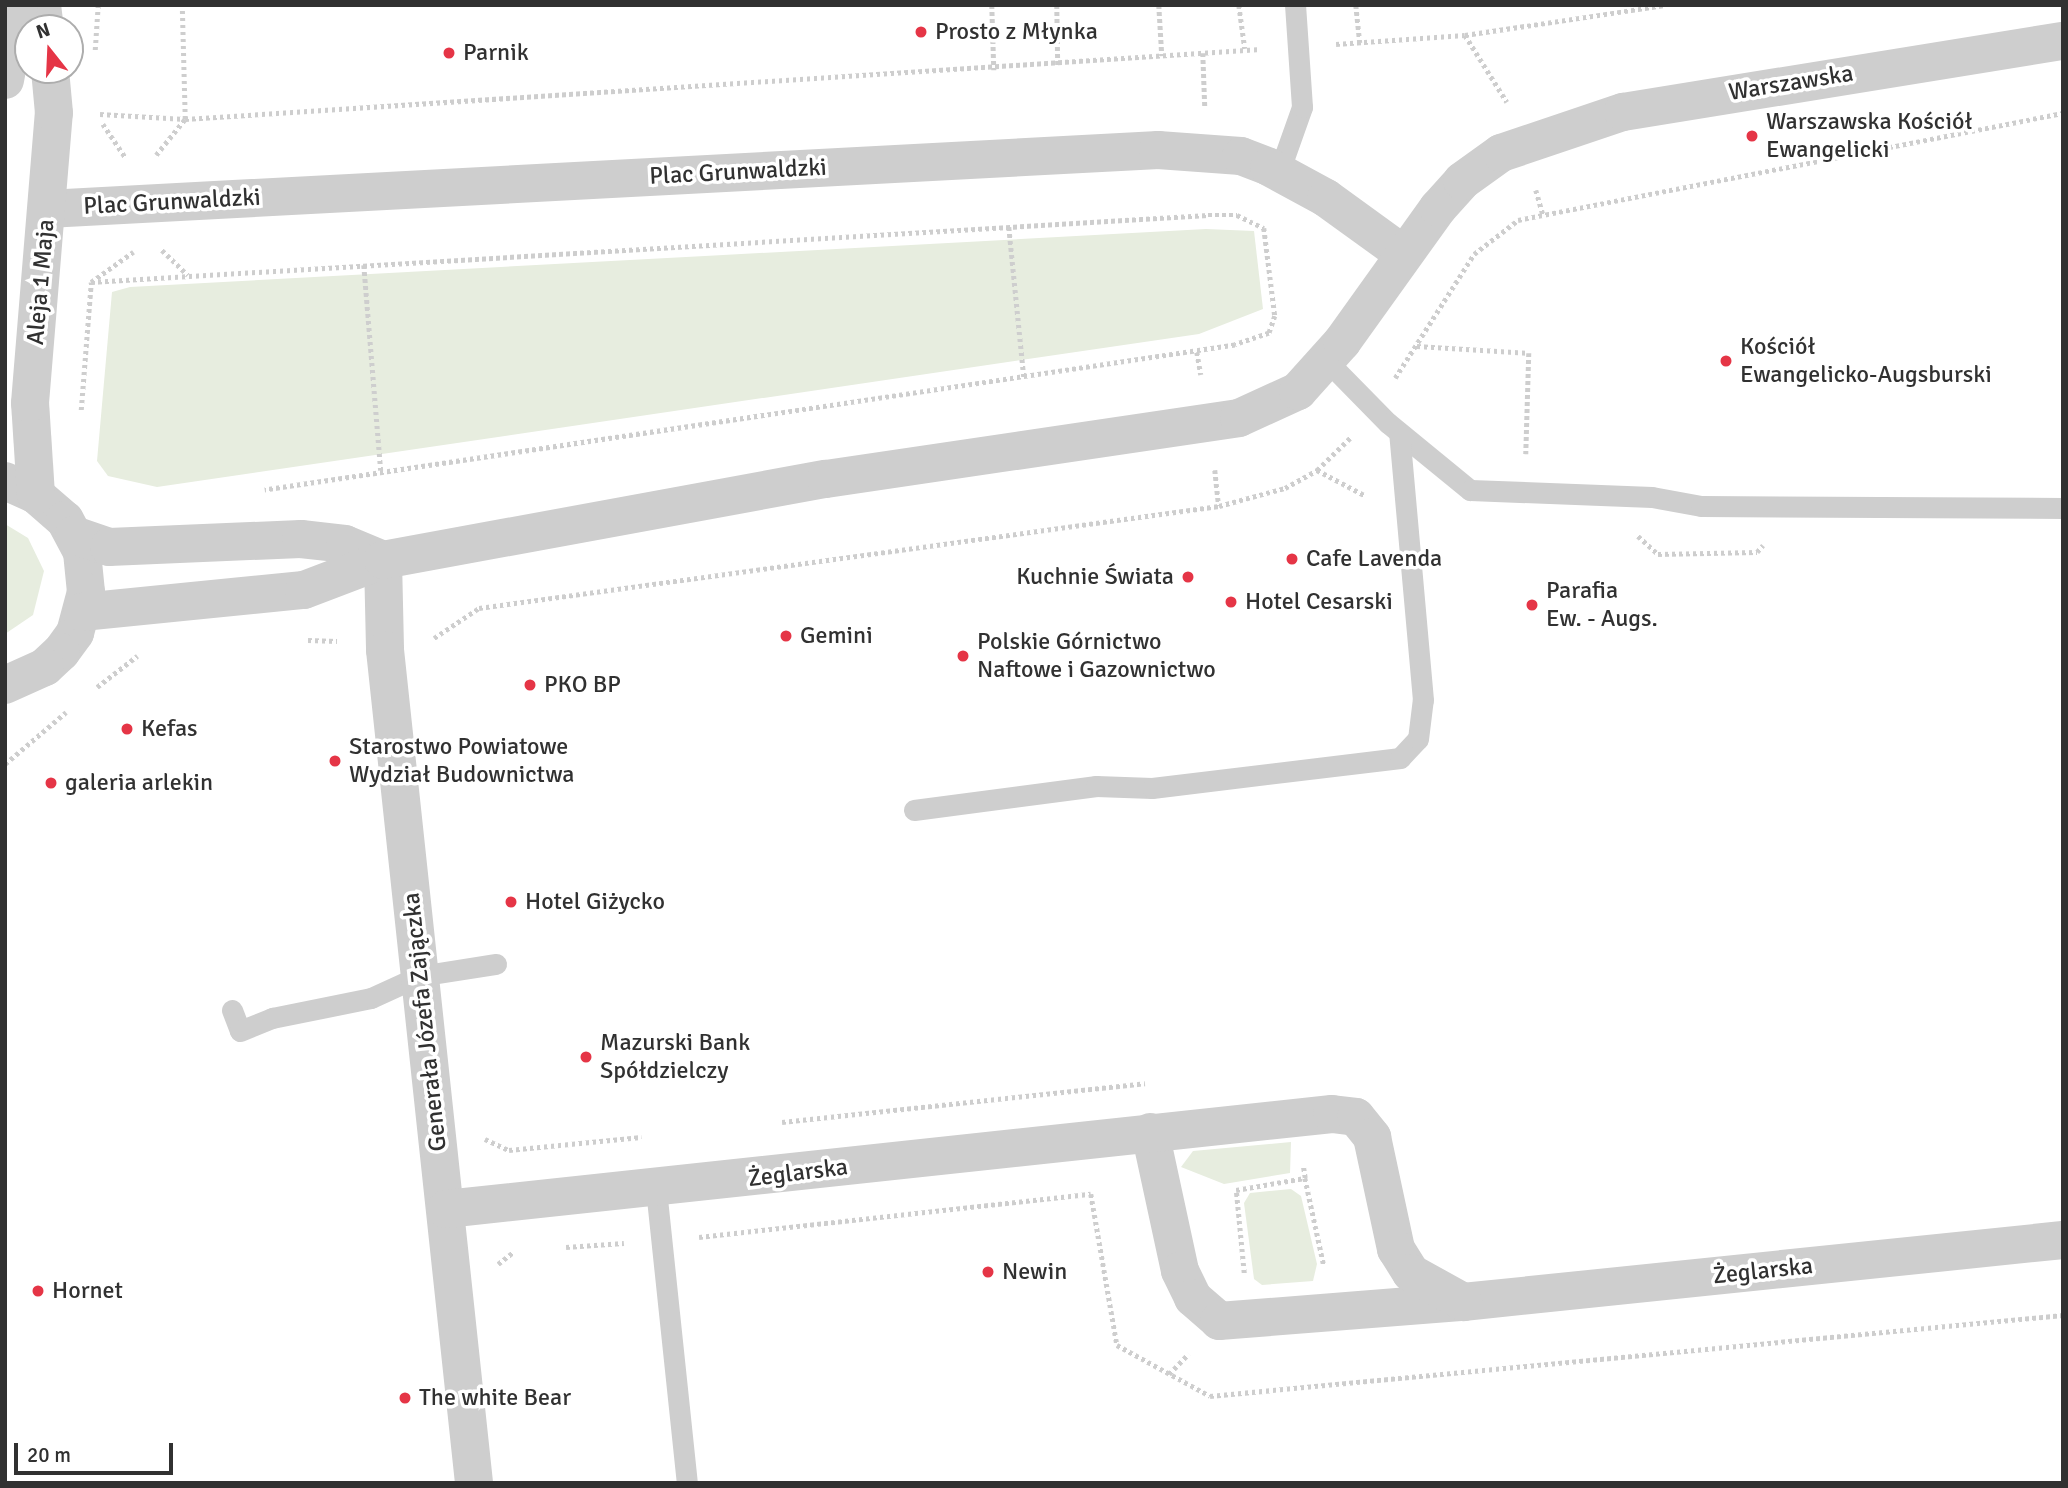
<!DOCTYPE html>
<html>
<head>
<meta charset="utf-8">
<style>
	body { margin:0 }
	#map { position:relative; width:2068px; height:1488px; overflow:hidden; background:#fff; font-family:Signika,sans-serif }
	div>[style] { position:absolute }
	.green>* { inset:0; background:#e7eddf }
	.path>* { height:4.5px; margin-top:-2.25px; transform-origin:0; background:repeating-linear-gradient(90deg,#cecece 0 3.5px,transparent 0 7px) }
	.service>* { height:21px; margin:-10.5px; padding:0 10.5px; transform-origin:10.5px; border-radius:10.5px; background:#cecece }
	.minor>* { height:38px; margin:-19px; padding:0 19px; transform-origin:19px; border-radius:19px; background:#cecece }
	.tertiary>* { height:38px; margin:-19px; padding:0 19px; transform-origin:19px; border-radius:19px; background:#cecece }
	.dots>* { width:19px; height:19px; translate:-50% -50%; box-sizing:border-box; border:4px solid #fff; border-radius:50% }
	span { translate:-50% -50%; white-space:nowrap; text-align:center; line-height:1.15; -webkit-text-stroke:7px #fff; paint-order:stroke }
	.poi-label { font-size:24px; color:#313131 }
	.left { translate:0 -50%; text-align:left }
	.right { translate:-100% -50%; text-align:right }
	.street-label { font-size:24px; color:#313131 }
	.frame { position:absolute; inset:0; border:7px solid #313131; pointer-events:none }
	.north { position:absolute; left:14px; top:14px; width:70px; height:70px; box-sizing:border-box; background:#fff; border:2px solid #adadad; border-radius:50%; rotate:342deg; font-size:19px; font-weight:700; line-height:28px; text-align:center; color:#313131 }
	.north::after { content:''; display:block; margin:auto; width:24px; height:32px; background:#e53546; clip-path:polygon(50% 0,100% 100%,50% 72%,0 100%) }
	.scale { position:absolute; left:14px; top:1443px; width:159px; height:32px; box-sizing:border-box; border:4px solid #313131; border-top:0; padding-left:9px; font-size:21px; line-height:24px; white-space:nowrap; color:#313131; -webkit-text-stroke:5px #fff; paint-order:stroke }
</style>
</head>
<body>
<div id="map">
	<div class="green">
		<i style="clip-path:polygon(1206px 229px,1254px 231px,1263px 309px,1199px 334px,157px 487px,108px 476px,97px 461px,112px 292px,130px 287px)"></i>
		<i style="clip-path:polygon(5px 524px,28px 538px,44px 571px,33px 615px,5px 634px)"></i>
		<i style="clip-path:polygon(1291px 1142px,1290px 1173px,1224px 1184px,1181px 1167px,1193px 1151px)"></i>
		<i style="clip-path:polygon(1291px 1189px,1301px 1196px,1317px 1264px,1313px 1281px,1262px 1285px,1254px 1279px,1244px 1203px,1250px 1193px)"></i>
	</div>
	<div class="path">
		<i style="left:992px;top:5px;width:65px;rotate:88.2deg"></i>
		<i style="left:1057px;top:5px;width:61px;rotate:89.1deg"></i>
		<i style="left:1159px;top:5px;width:51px;rotate:86.6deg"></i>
		<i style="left:1239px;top:5px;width:44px;rotate:82.2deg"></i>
		<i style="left:1356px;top:5px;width:38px;rotate:84deg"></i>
		<i style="left:1465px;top:35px;width:79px;rotate:57.9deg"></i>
		<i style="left:1336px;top:44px;width:129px;rotate:-4deg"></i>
		<i style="left:1465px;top:35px;width:202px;rotate:-8.5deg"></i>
		<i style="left:95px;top:50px;width:45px;rotate:-86.2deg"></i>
		<i style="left:1203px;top:53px;width:55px;rotate:87.9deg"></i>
		<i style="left:100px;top:114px;width:85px;rotate:3.4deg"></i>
		<i style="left:185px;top:119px;width:1078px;rotate:-3.72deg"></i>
		<i style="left:103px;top:124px;width:40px;rotate:56deg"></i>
		<i style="left:156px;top:155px;width:46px;rotate:-51.1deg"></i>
		<i style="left:185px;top:119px;width:114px;rotate:-91.5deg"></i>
		<i style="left:1536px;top:190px;width:26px;rotate:74deg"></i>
		<i style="left:1009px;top:227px;width:151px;rotate:84.3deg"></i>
		<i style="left:162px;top:250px;width:36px;rotate:44deg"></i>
		<i style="left:364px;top:265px;width:206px;rotate:85.3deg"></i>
		<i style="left:91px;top:282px;width:1119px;rotate:-3.43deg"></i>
		<i style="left:1208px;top:215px;width:29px"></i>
		<i style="left:1237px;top:215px;width:30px;rotate:26deg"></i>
		<i style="left:1264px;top:228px;width:89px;rotate:82.9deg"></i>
		<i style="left:1275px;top:316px;width:18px;rotate:109deg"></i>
		<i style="left:1269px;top:333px;width:36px;rotate:161deg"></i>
		<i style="left:1235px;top:345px;width:981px;rotate:171.5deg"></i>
		<i style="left:1417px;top:346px;width:112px;rotate:3.6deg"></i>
		<i style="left:1529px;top:353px;width:101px;rotate:91.7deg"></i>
		<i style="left:1197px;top:352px;width:23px;rotate:80deg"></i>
		<i style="left:1395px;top:378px;width:147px;rotate:-57.5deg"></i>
		<i style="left:1474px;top:254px;width:56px;rotate:-37.7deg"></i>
		<i style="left:1518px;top:220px;width:555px;rotate:-11.11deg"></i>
		<i style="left:81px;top:410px;width:128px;rotate:-85.5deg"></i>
		<i style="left:91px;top:282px;width:52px;rotate:-35.5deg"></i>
		<i style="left:1215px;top:470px;width:36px;rotate:84deg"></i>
		<i style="left:1317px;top:470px;width:55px;rotate:28deg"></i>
		<i style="left:1638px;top:536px;width:27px;rotate:42deg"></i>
		<i style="left:1658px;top:554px;width:99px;rotate:-1.2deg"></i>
		<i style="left:1757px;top:552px;width:9px;rotate:-49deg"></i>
		<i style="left:434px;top:638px;width:54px;rotate:-33.7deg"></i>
		<i style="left:479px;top:608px;width:747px;rotate:-7.85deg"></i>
		<i style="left:1219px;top:506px;width:68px;rotate:-15.3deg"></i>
		<i style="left:1285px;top:488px;width:37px;rotate:-29deg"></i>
		<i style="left:1317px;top:470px;width:46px;rotate:-44.1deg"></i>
		<i style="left:308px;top:640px;width:29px;rotate:2deg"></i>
		<i style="left:97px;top:687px;width:51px;rotate:-37.8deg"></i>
		<i style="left:5px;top:764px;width:80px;rotate:-40.4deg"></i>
		<i style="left:782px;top:1122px;width:365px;rotate:-6.1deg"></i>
		<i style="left:485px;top:1139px;width:26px;rotate:25deg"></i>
		<i style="left:509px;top:1150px;width:133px;rotate:-5.6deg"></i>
		<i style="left:1305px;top:1178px;width:90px;rotate:77.8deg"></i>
		<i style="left:699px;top:1237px;width:394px;rotate:-6.3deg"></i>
		<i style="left:1091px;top:1194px;width:153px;rotate:80.2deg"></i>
		<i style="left:1117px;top:1345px;width:106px;rotate:28.7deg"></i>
		<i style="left:1210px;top:1396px;width:857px;rotate:-5.42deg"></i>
		<i style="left:566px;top:1247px;width:58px;rotate:-3.9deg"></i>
		<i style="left:498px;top:1264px;width:18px;rotate:-38deg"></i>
		<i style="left:1244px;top:1273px;width:83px;rotate:-95.5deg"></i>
		<i style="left:1236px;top:1190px;width:70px;rotate:-9.9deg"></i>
		<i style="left:1305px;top:1178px;width:12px;rotate:-99deg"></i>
		<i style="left:1169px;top:1374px;width:28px;rotate:-46deg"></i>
	</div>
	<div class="service">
		<i style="left:1279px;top:172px;width:69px;rotate:-70.5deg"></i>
		<i style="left:1302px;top:107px;width:102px;rotate:-93.9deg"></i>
		<i style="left:1327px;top:361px;width:87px;rotate:45.5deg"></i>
		<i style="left:1388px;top:423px;width:106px;rotate:39.3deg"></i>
		<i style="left:1470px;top:490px;width:182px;rotate:2.2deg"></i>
		<i style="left:1652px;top:497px;width:50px;rotate:10.4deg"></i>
		<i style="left:1701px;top:506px;width:362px;rotate:0.3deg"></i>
		<i style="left:914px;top:810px;width:184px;rotate:-7.5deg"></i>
		<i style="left:1096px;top:786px;width:56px;rotate:2deg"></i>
		<i style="left:1152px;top:788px;width:250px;rotate:-6.9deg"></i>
		<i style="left:1400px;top:758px;width:26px;rotate:-47deg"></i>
		<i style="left:1418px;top:739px;width:39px;rotate:-83deg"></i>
		<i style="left:1423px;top:700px;width:268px;rotate:-95.1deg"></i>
		<i style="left:232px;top:1010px;width:22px;rotate:69deg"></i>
		<i style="left:240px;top:1031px;width:35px;rotate:-22deg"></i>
		<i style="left:272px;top:1018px;width:101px;rotate:-11.4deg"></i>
		<i style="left:371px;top:998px;width:53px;rotate:-24.6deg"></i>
		<i style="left:419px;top:976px;width:78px;rotate:-8.9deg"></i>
		<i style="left:656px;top:1189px;width:296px;rotate:84deg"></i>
	</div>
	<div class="minor">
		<i style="left:383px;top:560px;width:90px;rotate:88.7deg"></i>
		<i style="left:385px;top:650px;width:838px;rotate:83.9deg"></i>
		<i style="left:1150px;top:1132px;width:142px;rotate:77.8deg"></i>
		<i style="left:1180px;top:1271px;width:30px;rotate:64deg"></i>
		<i style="left:1193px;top:1298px;width:35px;rotate:41deg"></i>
		<i style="left:1219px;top:1321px;width:245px;rotate:-4.5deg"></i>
		<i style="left:1463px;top:1302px;width:603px;rotate:-5.9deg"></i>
		<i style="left:446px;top:1209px;width:891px;rotate:-6.12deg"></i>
		<i style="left:1332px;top:1114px;width:24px;rotate:7deg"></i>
		<i style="left:1356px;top:1117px;width:26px;rotate:51deg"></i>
		<i style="left:1372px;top:1137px;width:115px;rotate:77.9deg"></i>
		<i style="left:1396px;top:1249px;width:28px;rotate:58deg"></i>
		<i style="left:1411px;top:1273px;width:60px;rotate:29.1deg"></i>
	</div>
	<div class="tertiary">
		<i style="left:42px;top:5px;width:23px;rotate:83deg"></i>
		<i style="left:5px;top:80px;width:76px;rotate:-79.4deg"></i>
		<i style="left:47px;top:209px;width:1113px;rotate:-3.04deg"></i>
		<i style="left:1158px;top:150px;width:83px;rotate:4.1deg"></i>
		<i style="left:1241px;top:156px;width:30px;rotate:21deg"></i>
		<i style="left:1269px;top:167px;width:65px;rotate:28.5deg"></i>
		<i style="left:1326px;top:198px;width:94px;rotate:35.9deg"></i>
		<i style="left:5px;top:481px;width:34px;rotate:24deg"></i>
		<i style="left:36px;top:495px;width:38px;rotate:41deg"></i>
		<i style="left:65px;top:520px;width:36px;rotate:62deg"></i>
		<i style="left:82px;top:552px;width:40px;rotate:84.3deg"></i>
		<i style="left:86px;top:592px;width:42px;rotate:105deg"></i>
		<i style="left:75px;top:633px;width:24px;rotate:126deg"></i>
		<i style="left:61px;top:652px;width:22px;rotate:137deg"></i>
		<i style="left:45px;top:667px;width:44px;rotate:155.8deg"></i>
		<i style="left:36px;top:495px;width:92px;rotate:-93.7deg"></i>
		<i style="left:30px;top:403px;width:291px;rotate:-85.3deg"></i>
		<i style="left:54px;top:113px;width:43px;rotate:-95.3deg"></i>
		<i style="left:74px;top:535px;width:37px;rotate:19deg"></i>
		<i style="left:109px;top:547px;width:192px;rotate:-2.4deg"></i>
		<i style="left:301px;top:539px;width:44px;rotate:6.5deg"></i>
		<i style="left:345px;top:544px;width:41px;rotate:22.8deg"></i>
		<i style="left:82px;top:612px;width:223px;rotate:-5.7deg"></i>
		<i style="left:304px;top:590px;width:85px;rotate:-20.8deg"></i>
		<i style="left:383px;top:560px;width:450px;rotate:-10.4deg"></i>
		<i style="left:826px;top:479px;width:417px;rotate:-8.4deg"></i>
		<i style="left:1239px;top:418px;width:65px;rotate:-24.6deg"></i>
		<i style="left:1298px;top:391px;width:66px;rotate:-48.1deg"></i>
		<i style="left:1342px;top:342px;width:165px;rotate:-54.4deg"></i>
		<i style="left:1438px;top:208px;width:36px;rotate:-48deg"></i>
		<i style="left:1462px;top:181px;width:48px;rotate:-35.7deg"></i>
		<i style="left:1501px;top:153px;width:129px;rotate:-18.6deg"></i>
		<i style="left:1623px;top:112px;width:446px;rotate:-9.2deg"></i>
	</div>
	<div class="dots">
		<i style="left:921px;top:32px;background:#e53546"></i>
		<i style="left:449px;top:53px;background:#e53546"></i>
		<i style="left:1752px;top:136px;background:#e53546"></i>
		<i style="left:1726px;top:361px;background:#e53546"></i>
		<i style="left:1292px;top:559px;background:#e53546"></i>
		<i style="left:1188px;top:577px;background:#e53546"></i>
		<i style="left:1231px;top:602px;background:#e53546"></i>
		<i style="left:1532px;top:605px;background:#e53546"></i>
		<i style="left:786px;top:636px;background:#e53546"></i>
		<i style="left:963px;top:656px;background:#e53546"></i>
		<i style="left:530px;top:685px;background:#e53546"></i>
		<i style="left:127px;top:729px;background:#e53546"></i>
		<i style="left:335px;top:761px;background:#e53546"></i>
		<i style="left:51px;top:783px;background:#e53546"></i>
		<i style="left:511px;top:902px;background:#e53546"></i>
		<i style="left:586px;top:1057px;background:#e53546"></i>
		<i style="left:988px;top:1272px;background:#e53546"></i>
		<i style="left:38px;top:1291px;background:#e53546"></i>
		<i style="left:405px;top:1398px;background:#e53546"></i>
	</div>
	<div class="poi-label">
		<span class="left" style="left:935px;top:32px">Prosto z Młynka</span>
		<span class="left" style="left:463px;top:53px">Parnik</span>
		<span class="left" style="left:1766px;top:136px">Warszawska Kościół<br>Ewangelicki</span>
		<span class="left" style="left:1740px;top:361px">Kościół<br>Ewangelicko-Augsburski</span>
		<span class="left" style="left:1306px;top:559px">Cafe Lavenda</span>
		<span class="right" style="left:1174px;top:577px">Kuchnie Świata</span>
		<span class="left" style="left:1546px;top:605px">Parafia<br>Ew. - Augs.</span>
		<span class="left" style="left:1245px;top:602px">Hotel Cesarski</span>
		<span class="left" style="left:800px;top:636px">Gemini</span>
		<span class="left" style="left:977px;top:656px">Polskie Górnictwo<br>Naftowe i Gazownictwo</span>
		<span class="left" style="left:544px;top:685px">PKO BP</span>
		<span class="left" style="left:141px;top:729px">Kefas</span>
		<span class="left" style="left:349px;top:761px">Starostwo Powiatowe<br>Wydział Budownictwa</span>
		<span class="left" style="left:65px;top:783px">galeria arlekin</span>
		<span class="left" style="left:525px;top:902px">Hotel Giżycko</span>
		<span class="left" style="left:600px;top:1057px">Mazurski Bank<br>Spółdzielczy</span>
		<span class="left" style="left:1002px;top:1272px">Newin</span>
		<span class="left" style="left:52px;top:1291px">Hornet</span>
		<span class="left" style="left:419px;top:1398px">The white Bear</span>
	</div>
	<div class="street-label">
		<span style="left:1791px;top:83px;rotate:-9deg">Warszawska</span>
		<span style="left:738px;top:172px;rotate:-3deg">Plac Grunwaldzki</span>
		<span style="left:172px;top:202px;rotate:-3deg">Plac Grunwaldzki</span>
		<span style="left:41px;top:282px;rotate:-85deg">Aleja 1 Maja</span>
		<span style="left:425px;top:1022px;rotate:-96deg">Generała Józefa Zajączka</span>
		<span style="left:798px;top:1173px;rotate:-7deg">Żeglarska</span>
		<span style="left:1763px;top:1271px;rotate:-6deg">Żeglarska</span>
	</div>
	<div class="frame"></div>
	<div class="north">N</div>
	<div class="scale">20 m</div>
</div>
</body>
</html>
